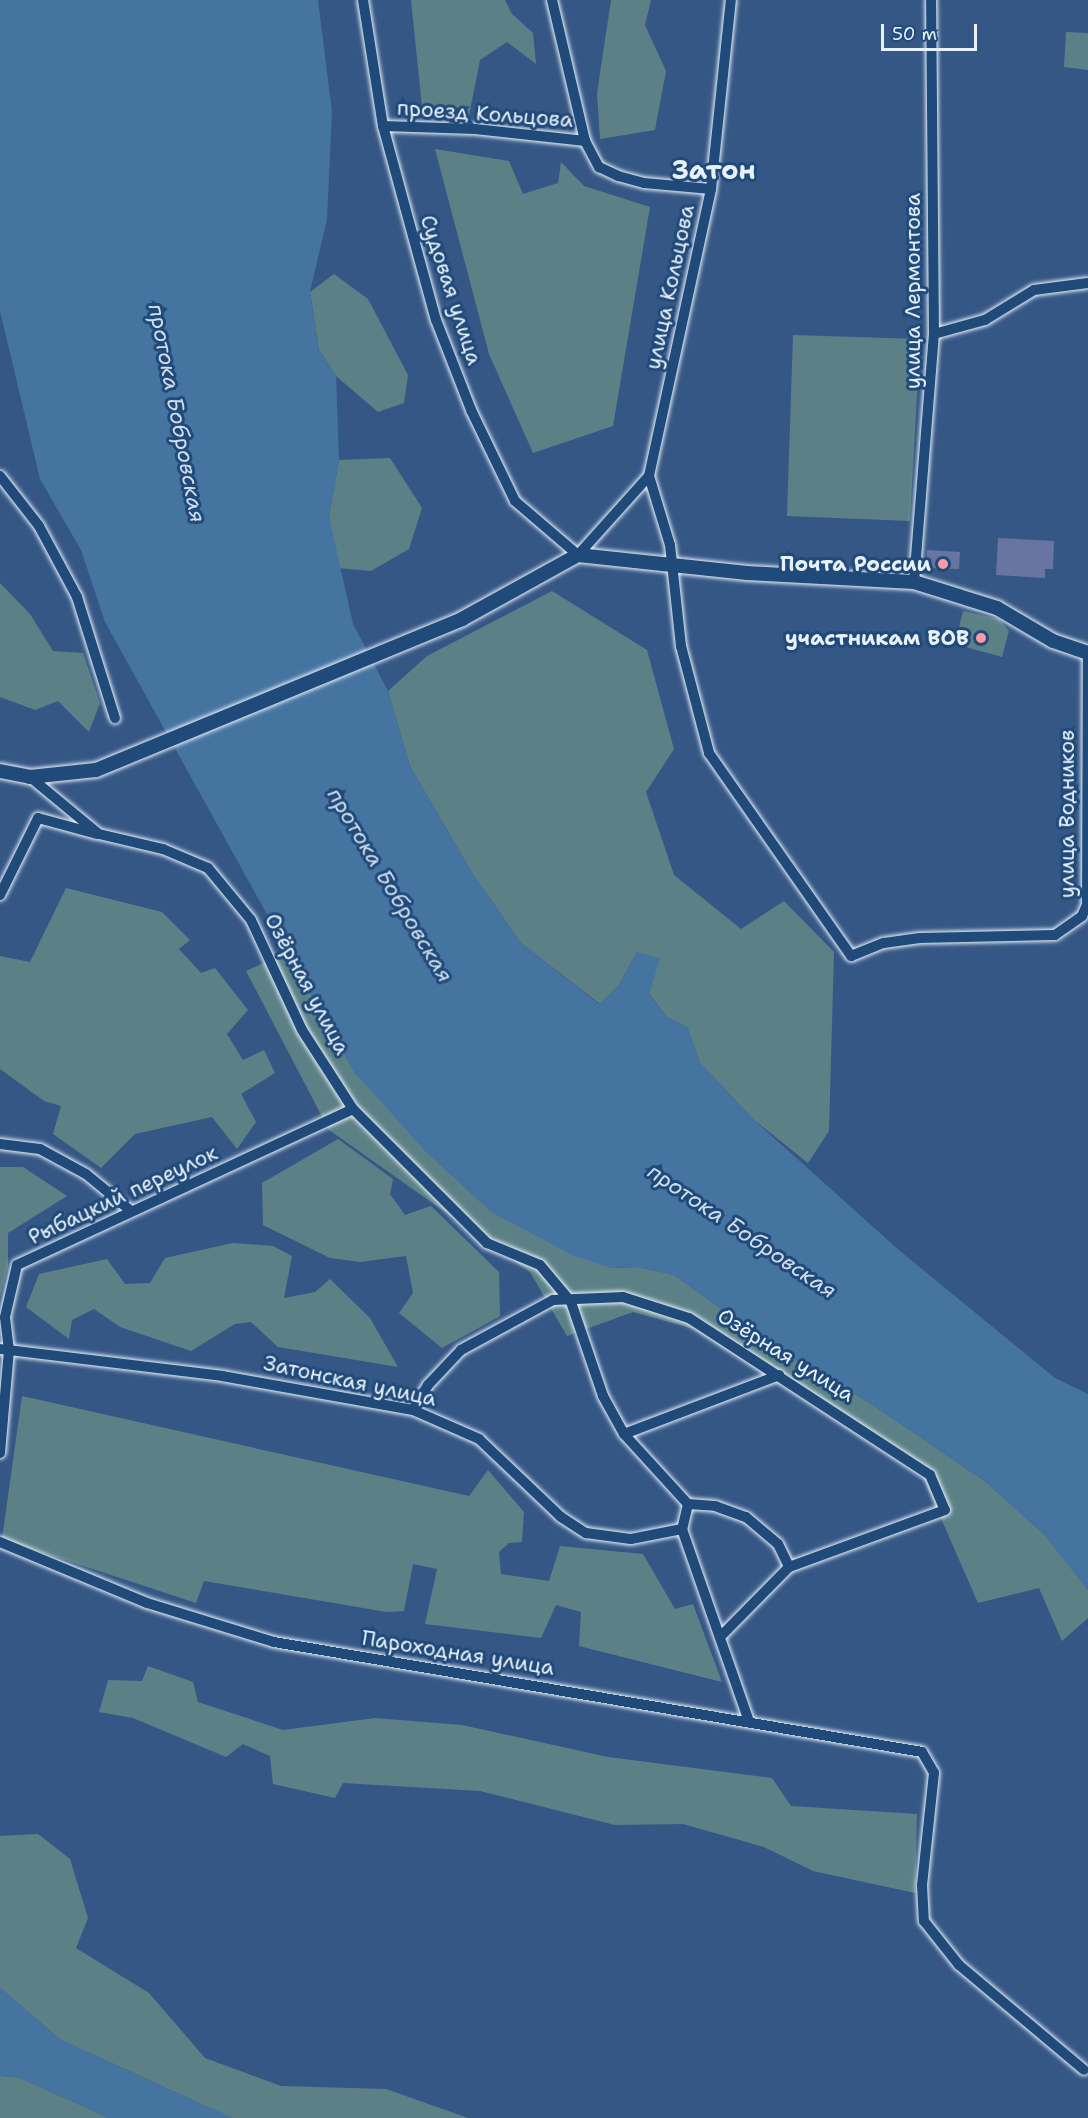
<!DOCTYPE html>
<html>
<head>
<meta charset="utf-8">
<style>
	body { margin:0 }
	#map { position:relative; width:1088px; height:2118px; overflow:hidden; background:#355786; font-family:"Shantell Sans",sans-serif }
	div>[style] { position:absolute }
	.green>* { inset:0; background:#5b8187 }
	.water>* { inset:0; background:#4574a1 }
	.building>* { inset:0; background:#6875a2 }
	.roads { filter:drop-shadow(0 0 2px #e8f1f8) drop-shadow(0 0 2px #e8f1f8) }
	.street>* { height:10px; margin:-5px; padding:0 5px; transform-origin:5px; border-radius:5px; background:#1f4a7a }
	.secondary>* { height:14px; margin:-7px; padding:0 7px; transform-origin:7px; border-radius:7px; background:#1f4a7a }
	.dots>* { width:16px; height:16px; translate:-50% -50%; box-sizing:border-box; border:3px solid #1f4a7a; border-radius:50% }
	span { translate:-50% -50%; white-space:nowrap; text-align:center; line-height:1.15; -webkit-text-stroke:6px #1f4a7a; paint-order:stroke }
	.street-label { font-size:21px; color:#e8f1f8 }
	.poi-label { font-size:21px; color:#e8f1f8; font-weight:700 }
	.right { translate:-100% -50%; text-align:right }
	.water-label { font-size:22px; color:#d0deeb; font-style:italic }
	.district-label { font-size:27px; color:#e8f1f8; font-weight:700 }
	.scale { position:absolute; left:881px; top:24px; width:96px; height:27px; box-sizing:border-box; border:3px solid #e8f1f8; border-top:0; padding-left:8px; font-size:18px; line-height:21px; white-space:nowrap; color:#e8f1f8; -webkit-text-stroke:4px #1f4a7a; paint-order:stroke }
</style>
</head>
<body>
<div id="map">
	<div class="green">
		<i style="clip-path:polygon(411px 0,505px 0,512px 14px,533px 33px,536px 64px,507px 42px,480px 60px,468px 121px,423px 116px)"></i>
		<i style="clip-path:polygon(611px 0,651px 0,645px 25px,666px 71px,655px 130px,600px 139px,597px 93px)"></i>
		<i style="clip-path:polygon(1066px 32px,1088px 33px,1088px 70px,1064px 67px)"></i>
		<i style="clip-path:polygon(435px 149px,509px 161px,523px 194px,558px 183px,561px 162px,584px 186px,650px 207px,613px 426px,533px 453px,489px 354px)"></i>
		<i style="clip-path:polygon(334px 274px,368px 299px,408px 375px,404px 403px,378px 412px,336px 376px,319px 350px,310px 292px)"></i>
		<i style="clip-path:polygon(793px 335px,920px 339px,910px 521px,787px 516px)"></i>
		<i style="clip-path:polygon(390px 458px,422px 508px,409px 549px,371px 571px,338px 568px,329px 516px,339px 460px)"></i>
		<i style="clip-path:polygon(0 583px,30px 614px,53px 651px,83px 653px,100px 703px,89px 732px,58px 701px,35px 710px,0 697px)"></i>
		<i style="clip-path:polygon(552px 591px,647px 650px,674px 749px,646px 792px,674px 875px,741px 929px,784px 901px,834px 952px,829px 1131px,808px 1163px,754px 1120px,700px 1063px,687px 1027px,667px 1017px,649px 994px,637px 952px,619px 985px,600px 1004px,521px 943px,472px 873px,410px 766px,388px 691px,427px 656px)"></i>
		<i style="clip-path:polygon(963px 611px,999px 619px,1009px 631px,1002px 657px,955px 644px)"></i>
		<i style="clip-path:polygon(66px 888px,162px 912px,190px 940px,179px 949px,201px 973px,215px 968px,248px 1010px,227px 1034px,243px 1060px,264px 1050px,275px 1073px,241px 1094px,256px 1122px,237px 1149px,212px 1117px,135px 1134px,101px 1168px,53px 1134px,61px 1106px,44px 1101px,0 1069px,0 956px,30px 962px)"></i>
		<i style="clip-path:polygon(288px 952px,355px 1073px,611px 1268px,639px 1267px,674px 1275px,776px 1348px,870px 1403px,986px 1482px,1045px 1535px,1088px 1590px,1088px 1618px,1062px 1641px,1039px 1588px,978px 1603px,922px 1475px,694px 1329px,633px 1312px,567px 1336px,530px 1272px,329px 1130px,246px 971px)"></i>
		<i style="clip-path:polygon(338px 1139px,393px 1179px,390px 1194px,405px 1215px,431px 1206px,499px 1272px,500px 1316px,442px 1348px,399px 1313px,413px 1293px,406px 1256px,360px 1262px,330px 1258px,263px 1225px,262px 1183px)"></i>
		<i style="clip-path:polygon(0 1167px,23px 1167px,67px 1196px,8px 1233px,8px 1266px,0 1297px)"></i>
		<i style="clip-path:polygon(233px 1243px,273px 1246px,292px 1256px,284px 1298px,315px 1292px,330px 1279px,370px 1318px,398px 1367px,278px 1347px,251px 1322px,235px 1324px,191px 1351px,120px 1327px,94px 1309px,72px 1320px,69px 1339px,26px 1307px,39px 1274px,107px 1259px,125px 1284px,150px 1283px,165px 1258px)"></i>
		<i style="clip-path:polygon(22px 1396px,469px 1496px,488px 1470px,524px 1512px,522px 1542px,509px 1543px,499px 1552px,501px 1574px,549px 1581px,560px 1546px,643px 1554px,675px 1609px,693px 1604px,722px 1682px,579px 1646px,581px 1612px,556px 1605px,541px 1638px,425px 1624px,437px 1569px,413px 1564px,404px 1611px,387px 1612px,204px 1581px,196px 1603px,2px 1539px)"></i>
		<i style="clip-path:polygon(148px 1666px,193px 1682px,198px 1702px,283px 1730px,375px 1718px,462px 1725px,608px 1757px,772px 1778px,791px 1806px,917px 1814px,915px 1893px,813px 1871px,764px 1847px,683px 1824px,615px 1825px,480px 1791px,343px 1783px,335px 1798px,273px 1784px,270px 1756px,243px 1744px,226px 1757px,133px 1718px,99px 1712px,108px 1680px,142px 1681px)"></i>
		<i style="clip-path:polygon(38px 1834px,70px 1859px,88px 1918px,76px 1948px,149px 1993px,205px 2058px,281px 2086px,386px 2089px,468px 2118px,232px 2118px,61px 2040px,0 1988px,0 1836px)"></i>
		<i style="clip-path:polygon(0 2076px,18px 2077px,109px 2118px,0 2118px)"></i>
	</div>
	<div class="water">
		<i style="clip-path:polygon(0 0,318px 0,332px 112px,327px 219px,310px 292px,319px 350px,336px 376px,339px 460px,329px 516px,353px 624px,388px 691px,410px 766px,472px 873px,521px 943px,599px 1004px,619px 985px,637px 952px,660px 958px,649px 995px,667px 1017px,687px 1027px,700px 1063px,754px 1120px,900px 1251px,1055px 1378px,1088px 1394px,1088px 1590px,1045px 1535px,986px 1482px,870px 1403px,776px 1348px,674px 1275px,639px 1267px,611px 1268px,572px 1255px,491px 1212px,426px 1152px,355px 1073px,105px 622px,81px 550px,40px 479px,0 311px)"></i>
		<i style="clip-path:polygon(0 1988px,61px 2040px,232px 2118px,109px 2118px,18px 2077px,0 2076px)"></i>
	</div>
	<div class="building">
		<i style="clip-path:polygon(998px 538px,1054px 541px,1053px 569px,1045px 569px,1045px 578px,996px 575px)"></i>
		<i style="clip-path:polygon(927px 550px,960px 552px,959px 569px,926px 568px)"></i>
	</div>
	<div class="roads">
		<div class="street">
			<i style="left:363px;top:0;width:128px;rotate:81deg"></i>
			<i style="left:383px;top:126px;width:84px;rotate:74.8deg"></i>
			<i style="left:405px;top:207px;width:117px;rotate:74.7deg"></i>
			<i style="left:436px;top:320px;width:97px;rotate:68.7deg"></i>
			<i style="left:471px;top:410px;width:101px;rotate:64.2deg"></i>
			<i style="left:515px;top:501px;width:83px;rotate:40.6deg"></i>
			<i style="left:578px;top:555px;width:106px;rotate:-48.1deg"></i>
			<i style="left:649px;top:476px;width:294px;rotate:-77.8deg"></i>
			<i style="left:711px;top:189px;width:190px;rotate:-84deg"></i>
			<i style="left:552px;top:0;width:145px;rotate:76.8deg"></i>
			<i style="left:383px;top:126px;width:92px;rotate:1.9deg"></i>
			<i style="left:475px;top:129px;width:111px;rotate:6.2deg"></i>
			<i style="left:585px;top:141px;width:30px;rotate:62deg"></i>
			<i style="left:599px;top:167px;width:21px;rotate:25deg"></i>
			<i style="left:618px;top:176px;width:27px;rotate:15deg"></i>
			<i style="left:644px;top:183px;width:67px;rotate:5.1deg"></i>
			<i style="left:934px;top:334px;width:53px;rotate:-15.4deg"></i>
			<i style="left:985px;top:320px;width:57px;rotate:-31.5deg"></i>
			<i style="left:1034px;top:290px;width:54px;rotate:-7.4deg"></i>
			<i style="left:0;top:476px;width:63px;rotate:52deg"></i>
			<i style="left:39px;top:526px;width:81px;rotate:61.8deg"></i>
			<i style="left:77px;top:597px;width:127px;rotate:72.6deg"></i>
			<i style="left:649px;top:476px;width:72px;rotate:73.1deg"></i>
			<i style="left:670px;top:545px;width:102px;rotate:83.8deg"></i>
			<i style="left:681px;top:646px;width:111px;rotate:75.3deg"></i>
			<i style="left:709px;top:753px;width:248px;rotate:55deg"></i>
			<i style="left:851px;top:956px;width:35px;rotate:-22deg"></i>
			<i style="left:884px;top:943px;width:36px;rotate:-8deg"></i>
			<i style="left:920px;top:938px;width:135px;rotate:-1.3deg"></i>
			<i style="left:1055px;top:935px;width:33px;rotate:-35deg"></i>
			<i style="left:1082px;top:916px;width:12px;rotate:-66deg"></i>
			<i style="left:1087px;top:905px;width:252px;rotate:-89.8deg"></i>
			<i style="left:914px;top:582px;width:249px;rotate:-85.4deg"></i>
			<i style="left:934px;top:334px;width:334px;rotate:-90.5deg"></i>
			<i style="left:30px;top:777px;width:89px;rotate:39.6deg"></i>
			<i style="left:99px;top:834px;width:66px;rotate:13.2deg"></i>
			<i style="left:163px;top:849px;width:49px;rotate:22.9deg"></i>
			<i style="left:208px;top:868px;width:67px;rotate:50.4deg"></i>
			<i style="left:251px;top:920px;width:121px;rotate:65.1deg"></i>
			<i style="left:302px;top:1030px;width:94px;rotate:57.2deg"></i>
			<i style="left:353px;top:1109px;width:190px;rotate:45deg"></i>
			<i style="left:487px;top:1243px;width:57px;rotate:22.5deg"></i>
			<i style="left:540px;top:1265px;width:48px;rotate:50deg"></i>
			<i style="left:571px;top:1302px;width:99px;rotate:71.2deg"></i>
			<i style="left:603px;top:1396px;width:43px;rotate:61.1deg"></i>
			<i style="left:624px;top:1434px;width:95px;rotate:47.6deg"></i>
			<i style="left:688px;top:1504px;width:26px;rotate:103deg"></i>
			<i style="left:0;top:895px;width:86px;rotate:-63.7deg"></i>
			<i style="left:38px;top:818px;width:61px;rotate:15.2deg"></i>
			<i style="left:0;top:1144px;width:40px;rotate:7.1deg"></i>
			<i style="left:40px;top:1149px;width:52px;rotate:28.5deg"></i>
			<i style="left:86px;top:1174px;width:58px;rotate:39.4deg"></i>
			<i style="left:0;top:1349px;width:224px;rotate:6.9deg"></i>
			<i style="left:222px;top:1376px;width:194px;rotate:10.1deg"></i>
			<i style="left:413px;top:1410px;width:72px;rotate:23.7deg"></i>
			<i style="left:479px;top:1439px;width:113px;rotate:43.6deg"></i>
			<i style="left:561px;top:1517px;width:30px;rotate:33deg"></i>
			<i style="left:586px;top:1533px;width:45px;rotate:7.6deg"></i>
			<i style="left:631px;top:1539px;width:52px;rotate:-11.1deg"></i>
			<i style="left:682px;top:1529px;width:203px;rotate:70.8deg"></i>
			<i style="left:413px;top:1410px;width:29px;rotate:-59deg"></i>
			<i style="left:428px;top:1385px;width:48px;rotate:-46.7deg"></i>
			<i style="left:461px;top:1350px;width:105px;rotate:-28.5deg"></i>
			<i style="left:553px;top:1300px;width:70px;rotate:-2.5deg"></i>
			<i style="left:623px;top:1297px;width:69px;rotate:17.7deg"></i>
			<i style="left:689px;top:1318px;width:288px;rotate:33.1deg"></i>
			<i style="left:930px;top:1475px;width:38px;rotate:67deg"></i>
			<i style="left:945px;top:1510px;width:166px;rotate:159.9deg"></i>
			<i style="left:789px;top:1567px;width:95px;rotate:134.6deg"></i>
			<i style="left:624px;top:1434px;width:166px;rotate:-20.8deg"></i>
			<i style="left:0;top:1453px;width:103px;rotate:-85deg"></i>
			<i style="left:9px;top:1350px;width:33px;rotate:-97deg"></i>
			<i style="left:5px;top:1317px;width:53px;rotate:-77deg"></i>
			<i style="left:17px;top:1265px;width:370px;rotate:-24.9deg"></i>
			<i style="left:688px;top:1504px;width:27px;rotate:4deg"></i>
			<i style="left:715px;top:1506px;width:33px;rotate:20deg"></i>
			<i style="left:746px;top:1517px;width:42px;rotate:40.2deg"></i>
			<i style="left:778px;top:1544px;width:25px;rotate:64deg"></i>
			<i style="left:0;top:1542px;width:159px;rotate:22.5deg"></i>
			<i style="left:147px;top:1603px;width:133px;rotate:17.1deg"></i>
			<i style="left:274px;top:1642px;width:657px;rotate:9.63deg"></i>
			<i style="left:922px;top:1752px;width:24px;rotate:60deg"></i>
			<i style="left:934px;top:1773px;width:113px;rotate:96.1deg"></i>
			<i style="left:922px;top:1885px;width:36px;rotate:87deg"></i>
			<i style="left:924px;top:1921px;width:56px;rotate:51.5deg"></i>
			<i style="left:959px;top:1965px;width:163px;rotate:40deg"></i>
		</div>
		<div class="secondary">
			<i style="left:0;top:771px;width:31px;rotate:11deg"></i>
			<i style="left:30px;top:777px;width:66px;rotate:-6.1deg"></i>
			<i style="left:96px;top:770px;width:396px;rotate:-22.4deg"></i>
			<i style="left:462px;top:619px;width:132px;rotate:-28.9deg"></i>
			<i style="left:578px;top:555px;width:170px;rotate:6.1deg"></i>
			<i style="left:747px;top:573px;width:167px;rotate:3.1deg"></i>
			<i style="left:914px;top:582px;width:87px;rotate:17.4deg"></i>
			<i style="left:997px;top:608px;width:65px;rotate:30.5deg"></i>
			<i style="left:1053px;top:641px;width:36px;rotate:19deg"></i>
		</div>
	</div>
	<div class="dots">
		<i style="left:943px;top:564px;background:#ff9aa2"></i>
		<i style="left:981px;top:638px;background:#ff9aa2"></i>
	</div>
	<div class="street-label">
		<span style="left:485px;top:114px;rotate:4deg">проезд Кольцова</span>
		<span style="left:670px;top:287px;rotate:-78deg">улица Кольцова</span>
		<span style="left:451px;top:290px;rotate:72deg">Судовая улица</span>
		<span style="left:913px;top:291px;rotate:-90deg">улица Лермонтова</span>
		<span style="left:1067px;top:814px;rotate:-90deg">улица Водников</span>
		<span style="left:307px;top:984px;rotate:62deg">Озёрная улица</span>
		<span style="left:123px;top:1195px;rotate:-25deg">Рыбацкий переулок</span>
		<span style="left:786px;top:1355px;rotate:32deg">Озёрная улица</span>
		<span style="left:350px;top:1381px;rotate:12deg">Затонская улица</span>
		<span style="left:458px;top:1653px;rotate:9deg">Пароходная улица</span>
	</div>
	<div class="poi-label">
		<span class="right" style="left:931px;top:564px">Почта России</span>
		<span class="right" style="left:969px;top:638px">участникам ВОВ</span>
	</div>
	<div class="water-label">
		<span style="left:177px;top:413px;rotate:79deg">протока Бобровская</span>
		<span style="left:390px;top:885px;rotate:59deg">протока Бобровская</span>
		<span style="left:742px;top:1231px;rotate:34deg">протока Бобровская</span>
	</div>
	<div class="district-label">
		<span style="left:714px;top:170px">Затон</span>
	</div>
	<div class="scale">50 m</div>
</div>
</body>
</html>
